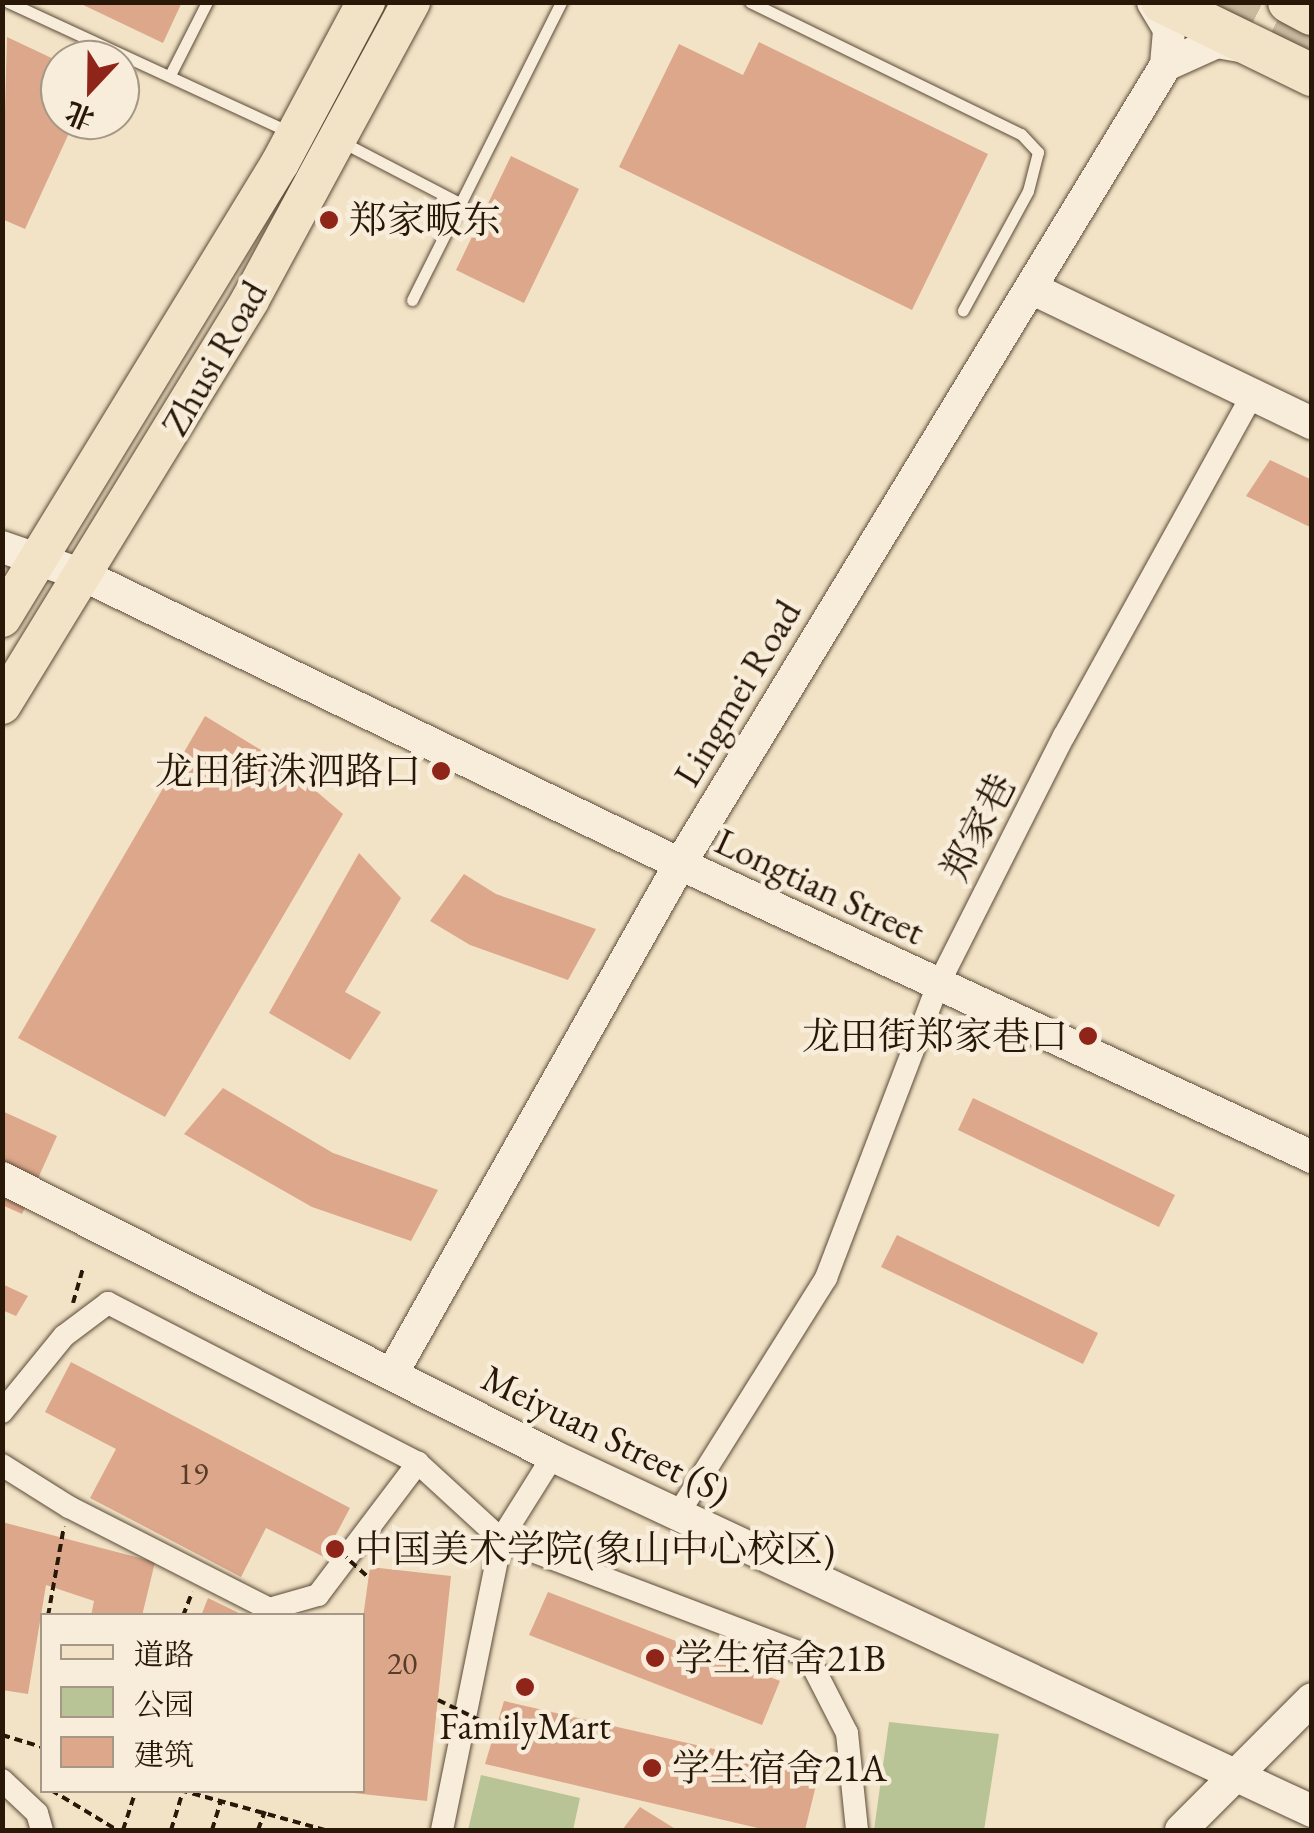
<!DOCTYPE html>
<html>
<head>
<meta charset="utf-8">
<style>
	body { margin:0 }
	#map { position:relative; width:1314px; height:1833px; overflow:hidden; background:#f2e3c6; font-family:"EB Garamond","Noto Serif SC",serif }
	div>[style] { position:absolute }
	.green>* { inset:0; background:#b9c496 }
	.building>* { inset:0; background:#dca78b }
	.highway-tunnel>* { height:42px; margin-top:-21px; transform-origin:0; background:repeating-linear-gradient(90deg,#cabaa0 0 42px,transparent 0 63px) }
	.path>* { height:4px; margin-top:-2px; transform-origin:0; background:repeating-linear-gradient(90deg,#291808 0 8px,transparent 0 13px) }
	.roads { filter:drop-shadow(0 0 2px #5b4b38) drop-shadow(0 0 2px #5b4b38) }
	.lane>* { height:11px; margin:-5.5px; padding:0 5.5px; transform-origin:5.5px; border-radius:5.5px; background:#f7edda }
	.street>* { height:22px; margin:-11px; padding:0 11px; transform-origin:11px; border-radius:11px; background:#f7edda }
	.secondary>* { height:32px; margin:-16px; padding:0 16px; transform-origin:16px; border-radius:16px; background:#f7edda }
	.primary>* { height:38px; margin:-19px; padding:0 19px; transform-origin:19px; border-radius:19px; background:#f2e3c6 }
	.highway>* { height:42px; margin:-21px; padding:0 21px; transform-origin:21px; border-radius:21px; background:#f2e3c6 }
	.path-bridge>* { height:4px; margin-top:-2px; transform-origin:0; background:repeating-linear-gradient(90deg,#291808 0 8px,transparent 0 13px) }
	.dots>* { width:28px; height:28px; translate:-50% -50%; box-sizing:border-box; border:5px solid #f7edda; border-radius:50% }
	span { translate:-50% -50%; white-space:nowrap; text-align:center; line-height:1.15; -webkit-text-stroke:9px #f7edda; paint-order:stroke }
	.number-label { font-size:32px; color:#563c29 }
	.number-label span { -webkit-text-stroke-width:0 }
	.poi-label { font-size:38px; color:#291808 }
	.left { translate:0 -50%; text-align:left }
	.right { translate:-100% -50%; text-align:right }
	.street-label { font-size:38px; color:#291808 }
	.frame { position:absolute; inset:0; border:5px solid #291808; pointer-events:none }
	.legend { position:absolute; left:40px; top:1613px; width:325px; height:180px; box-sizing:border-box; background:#f7edda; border:2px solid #a59886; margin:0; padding:12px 18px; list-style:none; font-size:30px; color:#291808 }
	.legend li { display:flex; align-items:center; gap:20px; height:50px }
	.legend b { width:50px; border:2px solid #a59886 }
	.north { position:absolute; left:40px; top:40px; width:100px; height:100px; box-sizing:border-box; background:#f7edda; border:2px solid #a59886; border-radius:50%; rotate:202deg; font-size:28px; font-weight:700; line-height:40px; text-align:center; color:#291808 }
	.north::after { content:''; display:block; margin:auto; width:35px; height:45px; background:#8f2418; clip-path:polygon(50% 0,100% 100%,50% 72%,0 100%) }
</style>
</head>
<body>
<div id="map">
	<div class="green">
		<i style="clip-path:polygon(889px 1722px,999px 1734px,984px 1830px,874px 1830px)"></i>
		<i style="clip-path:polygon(481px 1775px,580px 1798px,573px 1830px,468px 1830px)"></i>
	</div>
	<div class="building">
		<i style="clip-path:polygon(77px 2px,182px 2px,163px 43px)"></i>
		<i style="clip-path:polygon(7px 37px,60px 62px,60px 120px,75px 120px,25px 229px,2px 219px)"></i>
		<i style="clip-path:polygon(759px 42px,988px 154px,912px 310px,619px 167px,679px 44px,743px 75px)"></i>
		<i style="clip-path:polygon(511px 156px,579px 189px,524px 303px,456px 270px)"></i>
		<i style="clip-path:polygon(1270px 460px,1312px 480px,1312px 528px,1246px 496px)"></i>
		<i style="clip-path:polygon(205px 716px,284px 764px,343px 814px,165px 1117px,18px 1038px)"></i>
		<i style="clip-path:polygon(359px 853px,401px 898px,345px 992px,381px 1012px,350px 1060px,269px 1013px)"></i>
		<i style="clip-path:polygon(464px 874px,496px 894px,596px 929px,568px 980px,470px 945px,430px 921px)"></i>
		<i style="clip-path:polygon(223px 1088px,333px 1153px,438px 1190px,411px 1241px,312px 1207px,184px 1134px)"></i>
		<i style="clip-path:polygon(973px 1098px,1175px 1195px,1159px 1227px,958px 1130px)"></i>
		<i style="clip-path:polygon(2px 1111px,57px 1136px,22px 1214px,2px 1205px)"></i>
		<i style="clip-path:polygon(897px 1235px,1098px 1333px,1083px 1364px,881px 1267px)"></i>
		<i style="clip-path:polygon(2px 1284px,28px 1296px,16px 1316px,2px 1310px)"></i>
		<i style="clip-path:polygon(71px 1362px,350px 1508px,324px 1557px,266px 1528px,241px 1577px,90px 1498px,116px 1449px,45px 1412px)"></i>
		<i style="clip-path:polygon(2px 1522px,155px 1562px,142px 1616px,91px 1616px,94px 1601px,46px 1585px,28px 1694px,2px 1690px)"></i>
		<i style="clip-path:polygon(370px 1567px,451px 1576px,427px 1801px,353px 1793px,362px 1790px,362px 1625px)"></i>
		<i style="clip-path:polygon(548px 1592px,780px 1681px,762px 1725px,529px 1635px)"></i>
		<i style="clip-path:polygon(208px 1598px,245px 1616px,201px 1616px)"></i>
		<i style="clip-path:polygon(504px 1701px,819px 1773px,805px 1830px,766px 1830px,485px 1764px)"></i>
		<i style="clip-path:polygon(640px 1807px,677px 1830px,622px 1830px)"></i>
	</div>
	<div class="highway-tunnel">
		<i style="left:1216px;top:2px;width:107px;rotate:26.6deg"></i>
	</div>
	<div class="path">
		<i style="left:73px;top:1303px;width:35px;rotate:-74deg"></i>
		<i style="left:48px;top:1616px;width:91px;rotate:-79.9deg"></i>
		<i style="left:183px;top:1616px;width:26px;rotate:-69deg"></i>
		<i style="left:2px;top:1735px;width:42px;rotate:16.7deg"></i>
		<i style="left:51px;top:1790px;width:77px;rotate:31.2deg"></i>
		<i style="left:180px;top:1790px;width:150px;rotate:15.4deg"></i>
		<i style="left:123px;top:1830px;width:42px;rotate:-72deg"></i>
		<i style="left:171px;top:1830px;width:41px;rotate:-72.9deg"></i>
		<i style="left:212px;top:1830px;width:30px;rotate:-73deg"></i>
		<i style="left:258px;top:1830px;width:20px;rotate:-70deg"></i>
	</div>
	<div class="roads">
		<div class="lane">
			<i style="left:8px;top:2px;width:313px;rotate:24.8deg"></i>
			<i style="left:750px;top:2px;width:301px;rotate:26deg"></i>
			<i style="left:1021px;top:134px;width:25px;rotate:47deg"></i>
			<i style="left:1038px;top:152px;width:40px;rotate:104.4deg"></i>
			<i style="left:1028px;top:191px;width:136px;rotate:118.6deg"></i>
			<i style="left:170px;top:75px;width:82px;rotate:-63.1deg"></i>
			<i style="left:342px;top:142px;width:132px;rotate:27.5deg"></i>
			<i style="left:412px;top:300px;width:333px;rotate:-63.4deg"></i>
		</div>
		<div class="street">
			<i style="left:2px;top:1412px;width:98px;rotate:-50.8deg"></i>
			<i style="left:64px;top:1336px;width:55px;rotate:-36.9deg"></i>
			<i style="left:108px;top:1303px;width:349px;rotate:27.3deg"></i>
			<i style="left:418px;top:1463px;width:113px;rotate:42.5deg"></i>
			<i style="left:501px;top:1539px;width:327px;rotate:20.8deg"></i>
			<i style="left:807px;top:1655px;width:88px;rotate:62.9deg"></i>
			<i style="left:847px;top:1733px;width:98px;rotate:84.1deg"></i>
			<i style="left:2px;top:1465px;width:79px;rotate:32.1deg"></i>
			<i style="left:69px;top:1507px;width:225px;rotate:27deg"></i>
			<i style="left:269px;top:1609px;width:51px;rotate:-15.9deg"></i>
			<i style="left:318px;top:1595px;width:166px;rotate:-52.9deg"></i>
			<i style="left:678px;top:1514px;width:279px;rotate:-57.9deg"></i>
			<i style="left:826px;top:1278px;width:314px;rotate:-69.1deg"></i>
			<i style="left:938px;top:985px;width:279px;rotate:-63.2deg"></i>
			<i style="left:1064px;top:736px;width:391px;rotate:-61.1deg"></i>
			<i style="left:2px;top:1780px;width:48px;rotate:43.3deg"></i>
			<i style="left:37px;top:1813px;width:18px;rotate:74deg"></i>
			<i style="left:442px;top:1830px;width:297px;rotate:-78.5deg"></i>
			<i style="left:501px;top:1539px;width:98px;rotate:-57.9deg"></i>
		</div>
		<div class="secondary">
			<i style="left:1166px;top:65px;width:56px;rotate:-24.3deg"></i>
			<i style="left:1217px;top:42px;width:29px;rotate:10deg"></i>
			<i style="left:1031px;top:288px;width:312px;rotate:25.7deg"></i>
			<i style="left:2px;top:547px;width:86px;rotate:19.1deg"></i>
			<i style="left:83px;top:575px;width:663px;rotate:25.83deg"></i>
			<i style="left:680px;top:864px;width:697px;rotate:24.87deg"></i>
			<i style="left:2px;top:1178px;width:617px;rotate:26.77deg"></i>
			<i style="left:553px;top:1456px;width:838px;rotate:25.07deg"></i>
			<i style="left:393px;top:1372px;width:583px;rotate:-60.54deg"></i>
			<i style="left:680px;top:864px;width:935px;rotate:-58.69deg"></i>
			<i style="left:1166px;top:65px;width:36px;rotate:-85deg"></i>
			<i style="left:1169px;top:29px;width:31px;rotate:-121deg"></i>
			<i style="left:1181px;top:1830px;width:185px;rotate:-45deg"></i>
		</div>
		<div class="primary">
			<i style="left:2px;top:618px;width:533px;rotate:-58.58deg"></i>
			<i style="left:280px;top:163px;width:183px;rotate:-61.9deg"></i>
			<i style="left:2px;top:705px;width:475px;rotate:-58.5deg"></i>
			<i style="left:250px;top:300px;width:339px;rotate:-61.6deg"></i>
		</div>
		<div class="highway">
			<i style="left:1162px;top:2px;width:167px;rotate:26deg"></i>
			<i style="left:1289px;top:2px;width:26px;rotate:28deg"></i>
		</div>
	</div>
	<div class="path-bridge">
		<i style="left:331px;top:1544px;width:50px;rotate:41.7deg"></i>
		<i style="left:438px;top:1700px;width:64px;rotate:25.8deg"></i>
	</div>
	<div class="dots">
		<i style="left:329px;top:220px;background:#8f2418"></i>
		<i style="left:441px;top:771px;background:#8f2418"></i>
		<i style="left:1088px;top:1036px;background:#8f2418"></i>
		<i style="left:335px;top:1549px;background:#8f2418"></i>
		<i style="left:655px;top:1658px;background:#8f2418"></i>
		<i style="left:525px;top:1687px;background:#8f2418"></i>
		<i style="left:652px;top:1768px;background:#8f2418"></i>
	</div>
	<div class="number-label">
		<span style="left:193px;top:1473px">19</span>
		<span style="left:402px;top:1663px">20</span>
	</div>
	<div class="poi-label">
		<span class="left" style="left:349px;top:220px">郑家畈东</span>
		<span class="right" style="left:421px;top:771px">龙田街洙泗路口</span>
		<span class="right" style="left:1068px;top:1036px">龙田街郑家巷口</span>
		<span class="left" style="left:355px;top:1549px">中国美术学院(象山中心校区)</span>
		<span class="left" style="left:675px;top:1658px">学生宿舍21B</span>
		<span style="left:525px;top:1726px">FamilyMart</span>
		<span class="left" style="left:672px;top:1768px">学生宿舍21A</span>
	</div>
	<div class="street-label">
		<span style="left:214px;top:358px;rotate:-60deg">Zhusi Road</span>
		<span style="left:737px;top:693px;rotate:-59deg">Lingmei Road</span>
		<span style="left:978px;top:827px;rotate:-63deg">郑家巷</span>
		<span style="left:820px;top:886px;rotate:25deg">Longtian Street</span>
		<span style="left:606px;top:1434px;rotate:26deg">Meiyuan Street (S)</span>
	</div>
	<div class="frame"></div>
	<ul class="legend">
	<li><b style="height:12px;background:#f2e3c6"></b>道路</li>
	<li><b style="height:28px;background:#b9c496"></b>公园</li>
	<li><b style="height:28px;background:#dca78b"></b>建筑</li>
	</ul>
	<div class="north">北</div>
</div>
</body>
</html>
